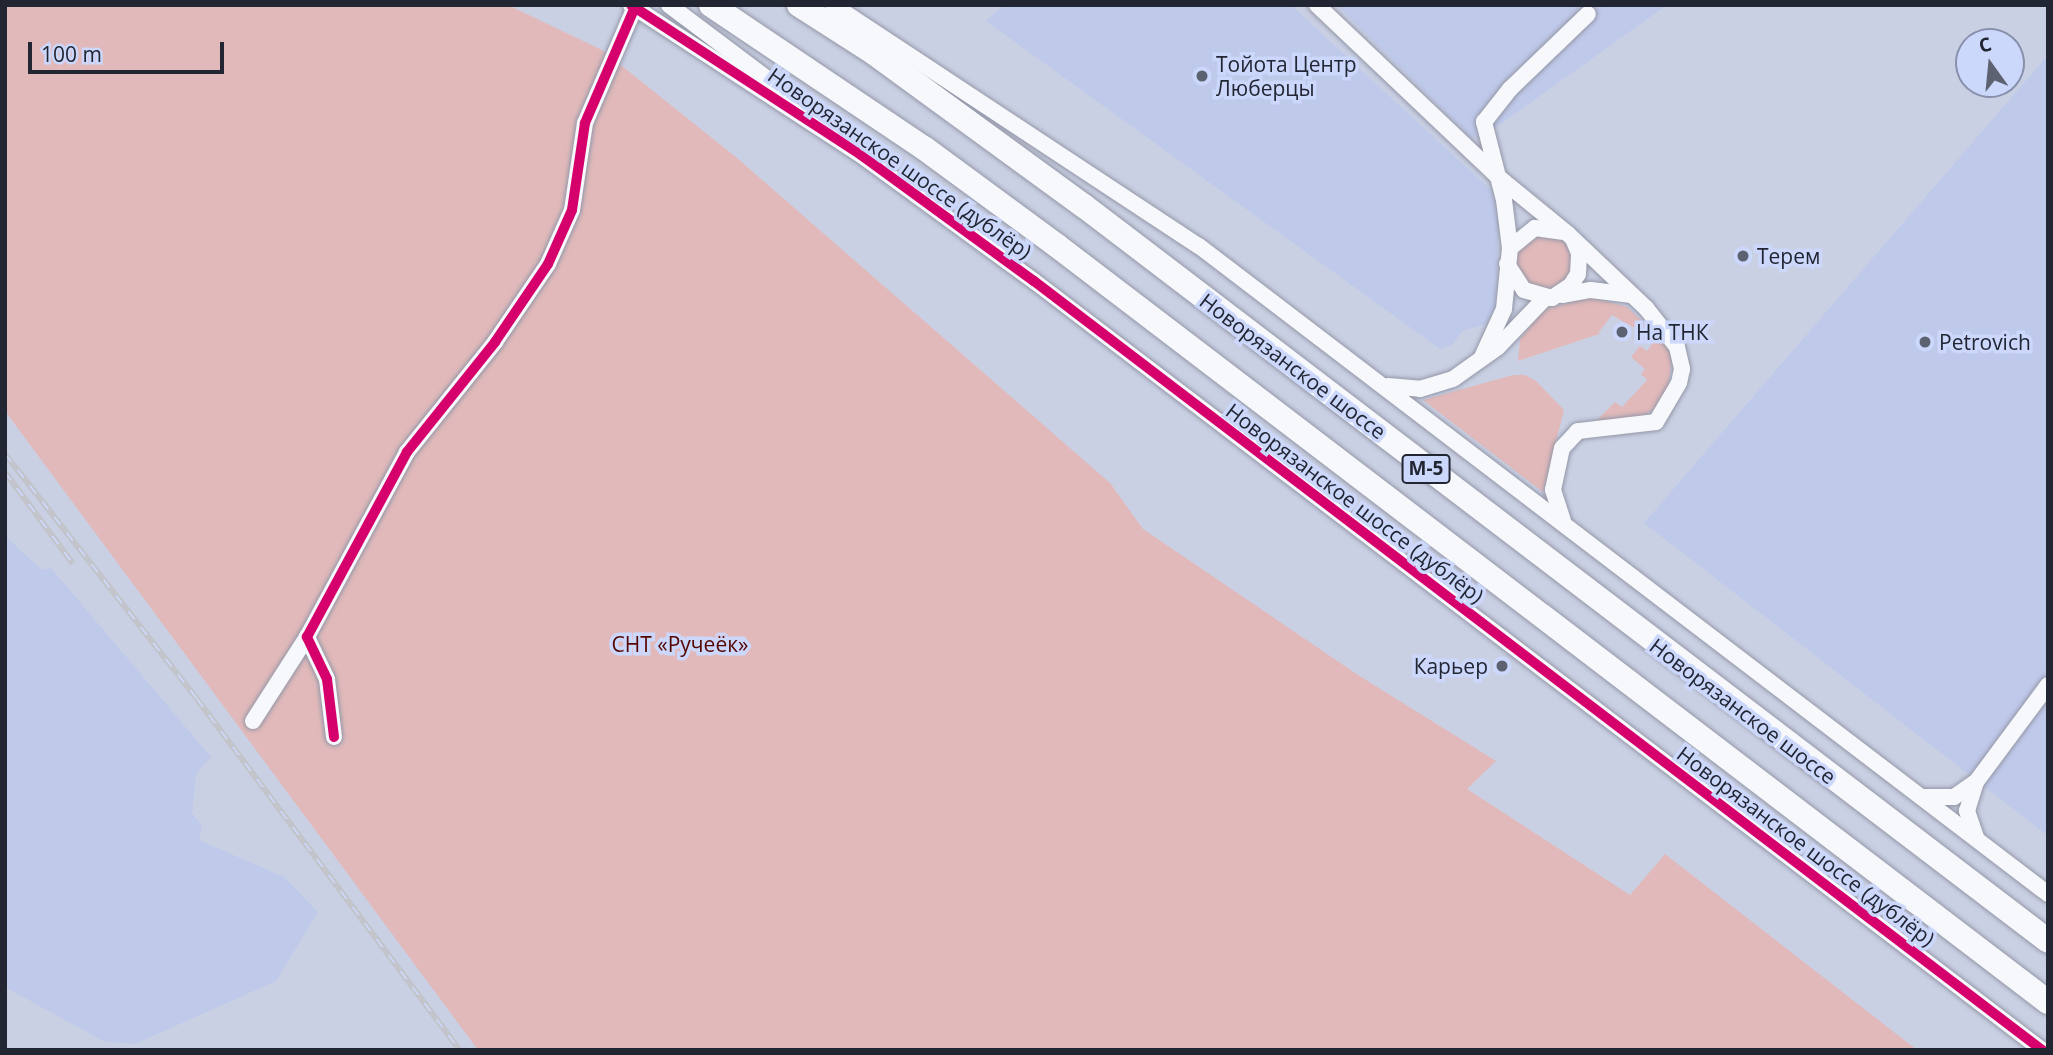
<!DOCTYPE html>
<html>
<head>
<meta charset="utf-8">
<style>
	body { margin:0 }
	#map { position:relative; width:2053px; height:1055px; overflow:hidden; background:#cad0e4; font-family:"Open Sans",sans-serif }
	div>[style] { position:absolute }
	.built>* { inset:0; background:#bfc9ea }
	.green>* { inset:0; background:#e1b9ba }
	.round { border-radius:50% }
	.roads { filter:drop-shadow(0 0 2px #9397a7) drop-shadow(0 0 2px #9397a7) }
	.minor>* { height:16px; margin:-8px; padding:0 8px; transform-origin:8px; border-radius:8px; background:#f7f8fb }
	.highway>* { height:24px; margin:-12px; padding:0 12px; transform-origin:12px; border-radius:12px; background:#f7f8fb }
	.rail>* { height:6px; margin-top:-3px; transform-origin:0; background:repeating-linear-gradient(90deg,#ccd7fc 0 10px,#c2c4c9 0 20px); box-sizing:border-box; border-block:2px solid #c2c4c9 }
	.cycleway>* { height:10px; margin:-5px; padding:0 5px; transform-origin:5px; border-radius:5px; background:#d6006c }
	.dots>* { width:19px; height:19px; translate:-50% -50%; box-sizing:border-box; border:4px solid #ccd7fc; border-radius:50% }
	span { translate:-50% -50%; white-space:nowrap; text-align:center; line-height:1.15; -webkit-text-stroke:7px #ccd7fc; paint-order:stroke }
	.shield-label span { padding:2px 5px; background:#ccd7fc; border:2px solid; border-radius:5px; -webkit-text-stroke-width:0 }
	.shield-label { font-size:19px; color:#222633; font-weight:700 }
	.poi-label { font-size:21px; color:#222633 }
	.left { translate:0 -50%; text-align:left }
	.right { translate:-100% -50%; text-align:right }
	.street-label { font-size:21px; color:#222633 }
	.park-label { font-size:21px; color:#540600 }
	.frame { position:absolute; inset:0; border:7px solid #222633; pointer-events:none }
	.north { position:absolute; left:1955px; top:28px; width:70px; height:70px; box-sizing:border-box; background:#ccd7fc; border:2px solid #8890ac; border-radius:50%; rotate:345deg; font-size:19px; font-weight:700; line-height:28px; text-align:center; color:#222633 }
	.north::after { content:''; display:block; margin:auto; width:24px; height:32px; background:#5d6271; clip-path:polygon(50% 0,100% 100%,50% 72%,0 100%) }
	.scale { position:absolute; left:28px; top:42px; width:196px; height:32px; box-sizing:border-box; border:4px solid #222633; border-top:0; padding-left:9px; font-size:21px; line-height:24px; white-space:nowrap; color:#222633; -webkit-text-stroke:5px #ccd7fc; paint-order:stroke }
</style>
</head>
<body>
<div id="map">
	<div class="built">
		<i style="clip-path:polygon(1004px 5px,1291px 5px,1491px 190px,1499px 212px,1496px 306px,1486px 324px,1462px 331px,1452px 345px,1440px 349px,986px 21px)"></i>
		<i style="clip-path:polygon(1337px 5px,1667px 5px,1484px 136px,1471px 138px)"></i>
		<i style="clip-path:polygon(2048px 55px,2048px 836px,1644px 523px)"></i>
		<i style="clip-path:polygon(5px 536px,42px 570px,51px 568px,211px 757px,196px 774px,192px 813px,202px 826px,199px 840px,284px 877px,318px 912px,276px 981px,135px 1044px,103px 1041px,5px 987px)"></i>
	</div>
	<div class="green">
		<i style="clip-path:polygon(5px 5px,508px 5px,602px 50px,737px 158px,1110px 483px,1143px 529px,1358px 675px,1496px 761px,1467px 789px,1630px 895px,1665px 854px,1917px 1050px,478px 1050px,5px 411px)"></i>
		<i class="round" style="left:1517px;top:234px;width:56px;height:56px"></i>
		<i style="clip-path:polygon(1592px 297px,1627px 307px,1667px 344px,1672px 358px,1668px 388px,1657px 407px,1633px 423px,1597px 420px,1615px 402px,1622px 407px,1647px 380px,1641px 374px,1645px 369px,1631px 357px,1640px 346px,1647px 351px,1655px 340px,1612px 315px,1598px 333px,1602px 333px,1518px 361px,1520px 339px,1544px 309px)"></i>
		<i style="clip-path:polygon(1513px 375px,1525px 375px,1536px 381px,1564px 410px,1543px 492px,1423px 400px)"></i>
	</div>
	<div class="roads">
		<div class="minor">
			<i style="left:631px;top:5px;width:275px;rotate:33.1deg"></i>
			<i style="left:861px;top:155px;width:214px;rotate:36.1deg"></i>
			<i style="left:1034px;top:281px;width:1268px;rotate:37.34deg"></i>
			<i style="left:669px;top:5px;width:151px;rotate:36.9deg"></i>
			<i style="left:833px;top:5px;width:438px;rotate:33.4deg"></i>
			<i style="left:1199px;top:246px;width:1068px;rotate:37.35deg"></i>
			<i style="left:1317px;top:5px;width:248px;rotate:43.5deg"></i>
			<i style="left:1497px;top:176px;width:92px;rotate:39.2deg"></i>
			<i style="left:1568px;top:234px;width:108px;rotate:43.5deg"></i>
			<i style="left:1646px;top:308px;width:50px;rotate:51.5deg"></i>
			<i style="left:1677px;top:347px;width:23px;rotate:77deg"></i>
			<i style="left:1682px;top:369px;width:14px;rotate:102deg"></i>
			<i style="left:1679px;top:383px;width:45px;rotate:120.5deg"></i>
			<i style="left:1656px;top:422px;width:79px;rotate:173.4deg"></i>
			<i style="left:1578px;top:431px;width:23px;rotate:133deg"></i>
			<i style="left:1562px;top:448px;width:43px;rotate:102.1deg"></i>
			<i style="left:1553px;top:490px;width:32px;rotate:72deg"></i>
			<i style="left:1510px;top:248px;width:32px;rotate:-39deg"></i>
			<i style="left:1535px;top:228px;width:27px;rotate:8deg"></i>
			<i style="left:1507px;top:264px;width:31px;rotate:57deg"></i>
			<i style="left:1524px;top:290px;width:29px;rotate:16deg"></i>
			<i style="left:1552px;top:298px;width:23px;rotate:-34deg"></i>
			<i style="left:1571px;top:285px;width:13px;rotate:-58deg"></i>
			<i style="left:1578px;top:274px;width:21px;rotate:-87deg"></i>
			<i style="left:1579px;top:253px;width:13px;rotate:-113deg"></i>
			<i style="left:1562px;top:295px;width:29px;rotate:-10deg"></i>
			<i style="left:1591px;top:290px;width:41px;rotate:7deg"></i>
			<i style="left:1482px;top:357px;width:53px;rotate:-65.4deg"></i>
			<i style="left:1504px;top:309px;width:61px;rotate:-84.4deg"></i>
			<i style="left:1510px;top:248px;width:48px;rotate:-97.1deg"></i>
			<i style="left:1504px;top:200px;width:81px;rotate:-104.4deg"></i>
			<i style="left:1484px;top:122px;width:42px;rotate:-51.8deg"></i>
			<i style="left:1510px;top:89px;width:108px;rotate:-43.9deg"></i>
			<i style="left:1388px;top:386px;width:32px;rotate:5deg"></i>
			<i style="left:1420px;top:389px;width:34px;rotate:-17deg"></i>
			<i style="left:1453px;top:379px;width:55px;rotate:-35.4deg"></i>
			<i style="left:1498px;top:347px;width:68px;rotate:-46.2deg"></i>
			<i style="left:253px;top:721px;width:100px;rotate:-57.3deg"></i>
			<i style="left:334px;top:737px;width:58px;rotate:-96.9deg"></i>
			<i style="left:327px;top:679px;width:47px;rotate:-115.5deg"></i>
			<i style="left:307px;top:637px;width:210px;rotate:-61.6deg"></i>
			<i style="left:407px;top:452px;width:141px;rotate:-51.3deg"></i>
			<i style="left:495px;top:342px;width:94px;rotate:-55.8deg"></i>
			<i style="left:548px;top:264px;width:59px;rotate:-66deg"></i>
			<i style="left:572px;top:210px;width:88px;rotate:-81.5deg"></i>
			<i style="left:585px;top:123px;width:126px;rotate:-66.7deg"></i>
			<i style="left:1925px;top:797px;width:29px"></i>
			<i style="left:1954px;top:797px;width:24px;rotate:-35deg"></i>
			<i style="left:1976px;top:837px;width:28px;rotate:-109deg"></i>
			<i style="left:1967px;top:811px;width:30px;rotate:-73deg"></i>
			<i style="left:1976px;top:782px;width:121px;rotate:-53.4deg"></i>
		</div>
		<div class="highway">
			<i style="left:711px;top:5px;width:257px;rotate:33.9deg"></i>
			<i style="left:924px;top:148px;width:164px;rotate:36.3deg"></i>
			<i style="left:1056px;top:245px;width:1248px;rotate:37.35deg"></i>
			<i style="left:799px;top:5px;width:89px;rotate:32.6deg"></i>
			<i style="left:874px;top:53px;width:260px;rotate:36.1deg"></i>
			<i style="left:1084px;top:206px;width:1212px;rotate:37.32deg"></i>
		</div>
	</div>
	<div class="rail">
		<i style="left:5px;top:454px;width:311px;rotate:51.9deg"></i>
		<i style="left:197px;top:699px;width:439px;rotate:53.2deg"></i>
		<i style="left:5px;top:472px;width:114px;rotate:53.5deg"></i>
	</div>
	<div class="cycleway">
		<i style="left:631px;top:5px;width:275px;rotate:33.1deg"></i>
		<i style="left:861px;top:155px;width:214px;rotate:36.1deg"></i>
		<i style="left:1034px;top:281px;width:1268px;rotate:37.34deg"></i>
		<i style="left:334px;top:737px;width:58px;rotate:-96.9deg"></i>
		<i style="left:327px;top:679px;width:47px;rotate:-115.5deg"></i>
		<i style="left:307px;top:637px;width:210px;rotate:-61.6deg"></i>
		<i style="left:407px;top:452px;width:141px;rotate:-51.3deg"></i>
		<i style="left:495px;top:342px;width:94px;rotate:-55.8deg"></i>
		<i style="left:548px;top:264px;width:59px;rotate:-66deg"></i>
		<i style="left:572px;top:210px;width:88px;rotate:-81.5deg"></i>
		<i style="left:585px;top:123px;width:126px;rotate:-66.7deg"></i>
	</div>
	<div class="dots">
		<i style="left:1202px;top:76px;background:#5d6271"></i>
		<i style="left:1743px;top:256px;background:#5d6271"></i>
		<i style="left:1622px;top:332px;background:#5d6271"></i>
		<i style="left:1925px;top:342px;background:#5d6271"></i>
		<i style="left:1502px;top:666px;background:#5d6271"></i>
	</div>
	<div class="shield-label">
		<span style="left:1426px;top:469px">М-5</span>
	</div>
	<div class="poi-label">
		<span class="left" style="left:1216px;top:76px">Тойота Центр<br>Люберцы</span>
		<span class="left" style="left:1757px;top:256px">Терем</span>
		<span class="left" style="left:1636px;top:332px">На ТНК</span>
		<span class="left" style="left:1939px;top:342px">Petrovich</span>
		<span class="right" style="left:1488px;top:666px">Карьер</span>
	</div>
	<div class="street-label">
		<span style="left:900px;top:163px;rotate:35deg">Новорязанское шоссе (дублёр)</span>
		<span style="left:1293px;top:366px;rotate:37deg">Новорязанское шоссе</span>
		<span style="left:1355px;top:503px;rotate:37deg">Новорязанское шоссе (дублёр)</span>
		<span style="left:1743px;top:711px;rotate:37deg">Новорязанское шоссе</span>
		<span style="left:1806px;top:846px;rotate:37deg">Новорязанское шоссе (дублёр)</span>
	</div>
	<div class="park-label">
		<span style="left:680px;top:644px">СНТ «Ручеёк»</span>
	</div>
	<div class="frame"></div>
	<div class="north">С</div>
	<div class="scale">100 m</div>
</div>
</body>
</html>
